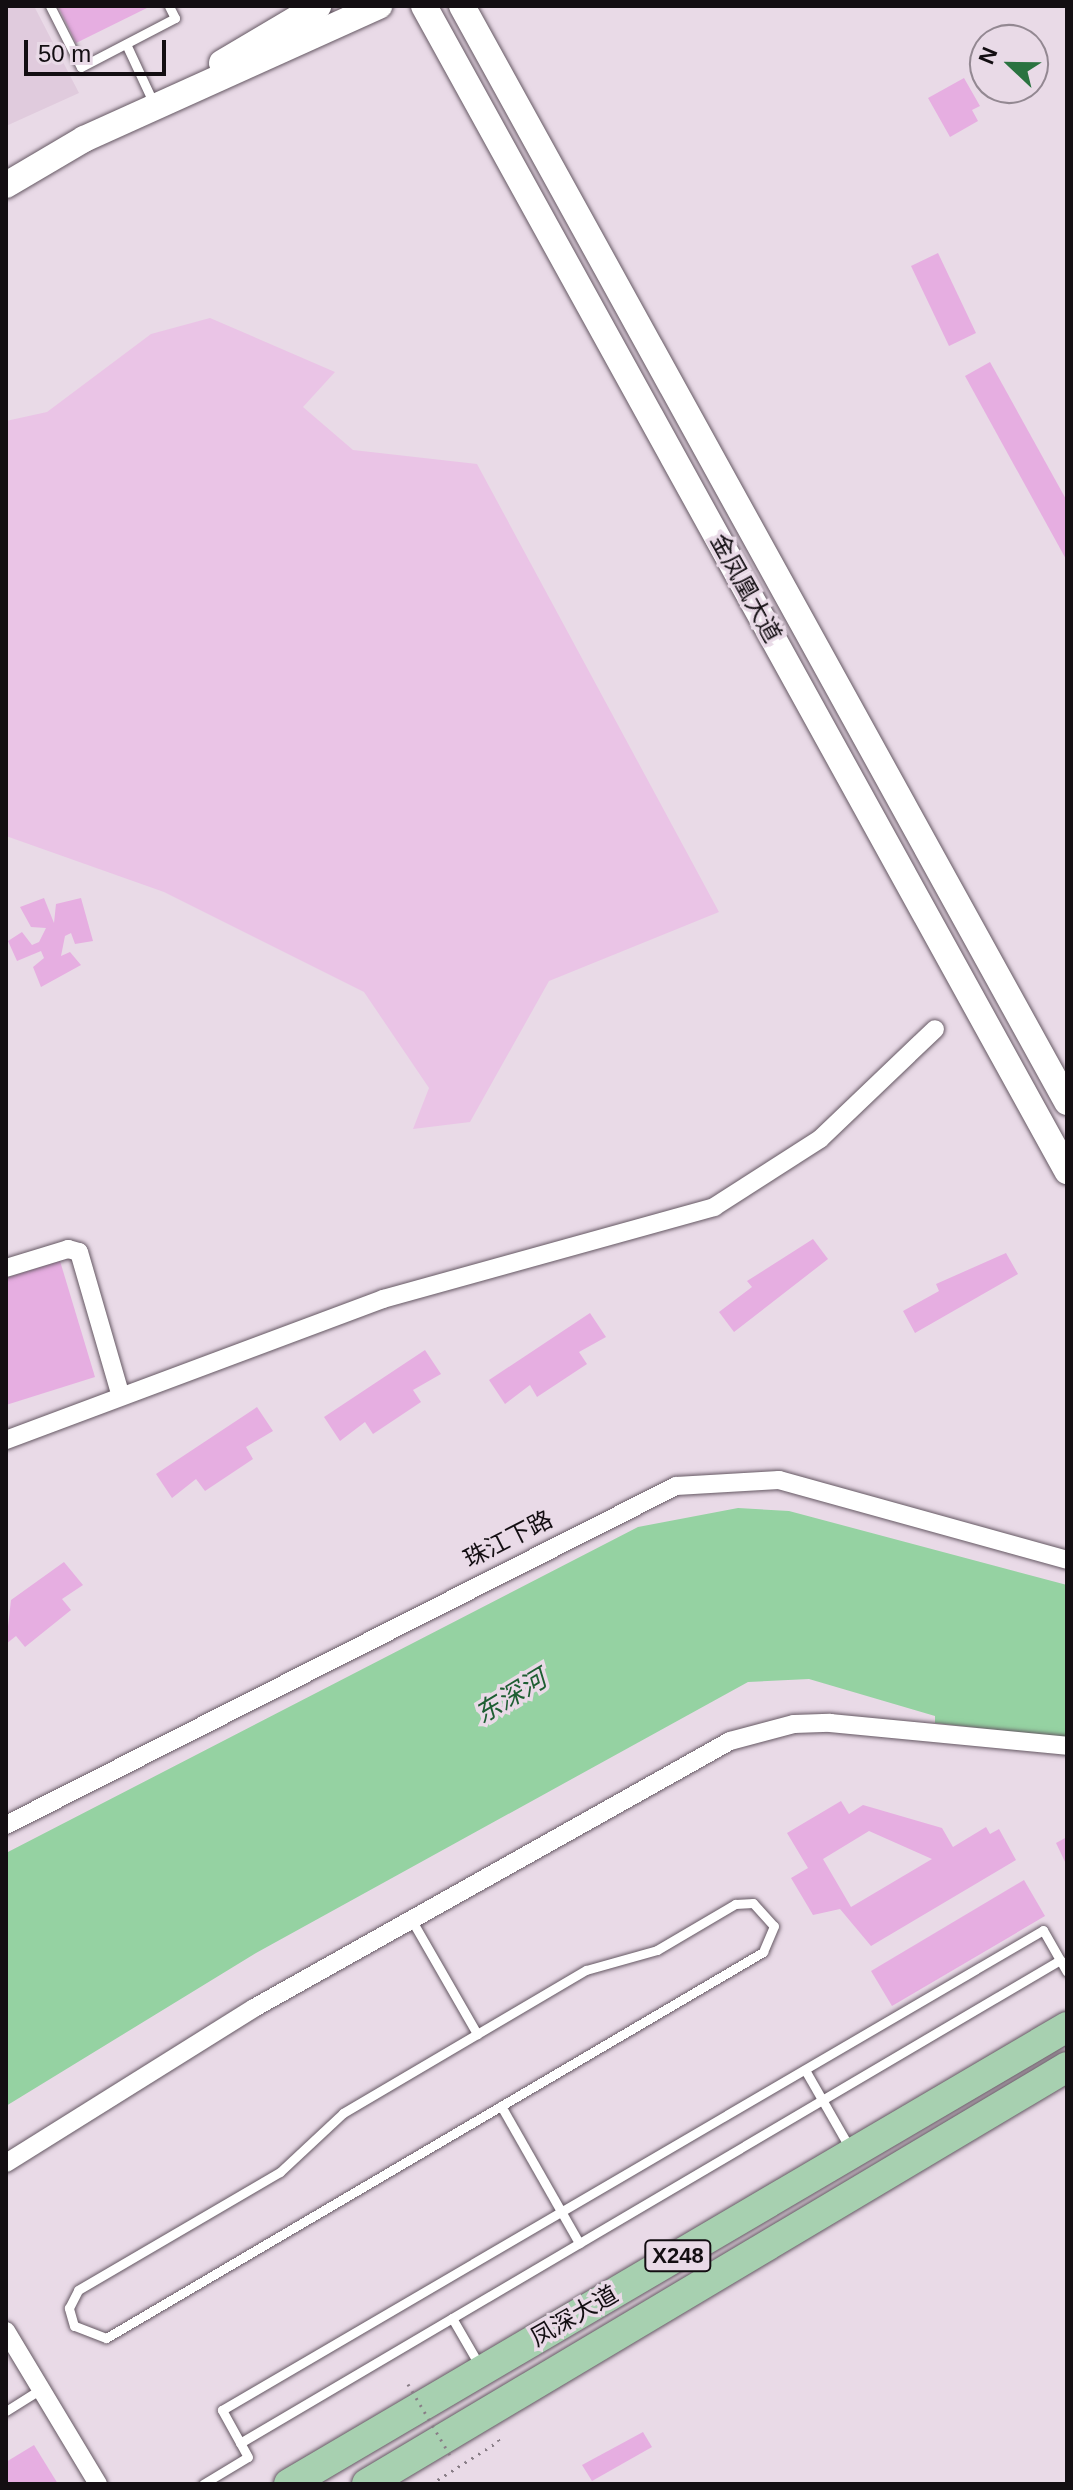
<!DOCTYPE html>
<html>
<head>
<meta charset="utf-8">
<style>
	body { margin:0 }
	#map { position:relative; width:1073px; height:2490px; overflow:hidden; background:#e9dae7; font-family:Arial,"Noto Sans SC",sans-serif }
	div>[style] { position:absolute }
	.built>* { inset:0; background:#e0cbdd }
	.green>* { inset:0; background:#eac4e6 }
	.water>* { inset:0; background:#95d2a2 }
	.building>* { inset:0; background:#e6aee1 }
	.path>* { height:3px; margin-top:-1.5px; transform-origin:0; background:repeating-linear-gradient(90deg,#887d86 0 2px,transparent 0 8px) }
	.roads { filter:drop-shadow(0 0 2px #655863) drop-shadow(0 0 2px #655863) }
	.lane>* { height:9px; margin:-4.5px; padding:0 4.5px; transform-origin:4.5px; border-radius:4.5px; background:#fff }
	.street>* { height:18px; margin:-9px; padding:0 9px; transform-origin:9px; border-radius:9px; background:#fff }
	.secondary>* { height:26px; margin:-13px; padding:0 13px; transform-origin:13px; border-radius:13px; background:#fff }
	.primary>* { height:30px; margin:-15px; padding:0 15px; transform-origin:15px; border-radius:15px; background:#a7d0b0 }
	.path-bridge>* { height:3px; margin-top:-1.5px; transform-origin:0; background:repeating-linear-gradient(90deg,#887d86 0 2px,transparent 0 8px) }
	span { translate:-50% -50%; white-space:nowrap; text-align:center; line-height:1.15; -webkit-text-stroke:7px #e9dae7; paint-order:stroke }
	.shield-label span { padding:2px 6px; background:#e9dae7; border:2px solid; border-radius:6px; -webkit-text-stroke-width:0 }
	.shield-label { font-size:22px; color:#130e12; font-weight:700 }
	.street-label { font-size:24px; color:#130e12 }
	.water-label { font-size:26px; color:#1d5e32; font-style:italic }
	.frame { position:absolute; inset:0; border:8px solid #130e12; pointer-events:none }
	.north { position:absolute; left:969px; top:24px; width:80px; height:80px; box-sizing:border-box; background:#e9dae7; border:2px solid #938892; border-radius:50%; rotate:292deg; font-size:22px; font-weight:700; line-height:32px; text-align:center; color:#130e12 }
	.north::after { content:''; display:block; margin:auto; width:28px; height:36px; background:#2a7340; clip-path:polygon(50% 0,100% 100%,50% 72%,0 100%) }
	.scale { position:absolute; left:24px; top:40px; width:142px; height:36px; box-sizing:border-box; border:4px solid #130e12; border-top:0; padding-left:10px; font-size:24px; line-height:28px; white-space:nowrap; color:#130e12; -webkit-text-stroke:6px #e9dae7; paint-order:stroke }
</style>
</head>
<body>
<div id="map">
	<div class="built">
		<i style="clip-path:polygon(6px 6px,34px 6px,79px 93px,6px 126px)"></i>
	</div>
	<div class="green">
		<i style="clip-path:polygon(210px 318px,335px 372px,303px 407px,353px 450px,477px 464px,719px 912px,549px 981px,470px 1122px,413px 1129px,429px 1088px,364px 992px,164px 892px,6px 836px,6px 421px,47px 412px,151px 334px)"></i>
	</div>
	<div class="water">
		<i style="clip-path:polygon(738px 1508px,789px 1511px,1067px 1585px,1067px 1738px,935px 1723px,935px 1716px,809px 1679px,748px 1682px,256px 1953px,6px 2106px,6px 1853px,638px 1527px)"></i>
	</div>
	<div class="building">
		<i style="clip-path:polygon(58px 6px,151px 6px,76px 43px)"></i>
		<i style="clip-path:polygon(964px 78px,980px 106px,972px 110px,978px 121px,950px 137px,928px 98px)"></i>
		<i style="clip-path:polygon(938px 253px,976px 333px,949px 346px,911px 266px)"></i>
		<i style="clip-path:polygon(990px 362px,1067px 501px,1067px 561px,965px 376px)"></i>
		<i style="clip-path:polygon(44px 898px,54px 923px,56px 904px,81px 898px,93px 941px,75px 944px,71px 933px,65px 936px,61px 956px,70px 952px,81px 965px,41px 987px,33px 967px,44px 958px,41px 951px,17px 961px,8px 941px,22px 932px,32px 945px,39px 942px,46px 928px,31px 927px,20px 907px)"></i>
		<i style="clip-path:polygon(813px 1239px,828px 1259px,734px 1332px,719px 1312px,752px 1287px,747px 1281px)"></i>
		<i style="clip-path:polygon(1006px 1253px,1018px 1274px,915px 1333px,903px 1311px,939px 1291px,936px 1284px)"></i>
		<i style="clip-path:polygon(60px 1261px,95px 1377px,6px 1405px,6px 1278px)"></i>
		<i style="clip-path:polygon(590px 1313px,606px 1337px,579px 1352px,587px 1364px,537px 1397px,530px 1385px,505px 1404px,489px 1380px)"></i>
		<i style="clip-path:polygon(425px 1350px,441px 1374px,413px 1390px,421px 1402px,373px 1434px,365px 1422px,340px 1441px,324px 1417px)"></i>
		<i style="clip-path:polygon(257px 1407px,273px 1431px,246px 1447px,253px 1459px,205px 1491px,196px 1479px,172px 1498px,156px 1474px)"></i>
		<i style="clip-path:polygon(64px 1562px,83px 1585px,62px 1599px,71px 1610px,25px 1647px,16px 1636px,6px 1644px,11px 1600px)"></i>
		<i style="clip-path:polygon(evenodd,841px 1801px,849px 1814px,863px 1805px,942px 1828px,953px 1847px,986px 1827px,990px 1834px,999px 1829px,1016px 1860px,871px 1946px,840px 1909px,813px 1915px,791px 1878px,808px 1868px,787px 1833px,841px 1801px,869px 1831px,932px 1859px,851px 1907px,823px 1859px,869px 1831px)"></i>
		<i style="clip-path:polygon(1067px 1837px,1067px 1866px,1056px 1843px)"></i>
		<i style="clip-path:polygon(1024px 1880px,1045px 1916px,892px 2006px,871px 1971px)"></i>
		<i style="clip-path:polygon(643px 2432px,652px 2447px,592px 2481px,582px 2465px)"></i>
		<i style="clip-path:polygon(34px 2445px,58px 2484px,6px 2484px,6px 2462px)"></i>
	</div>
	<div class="path">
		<i style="left:431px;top:2484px;width:80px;rotate:-32.3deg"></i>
		<i style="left:499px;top:2441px;width:6px;rotate:-108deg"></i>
	</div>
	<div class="roads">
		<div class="lane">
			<i style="left:50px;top:6px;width:68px;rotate:63.1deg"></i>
			<i style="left:81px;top:67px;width:106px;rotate:-27.5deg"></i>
			<i style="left:175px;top:18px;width:13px;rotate:-117deg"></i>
			<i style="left:126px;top:44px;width:66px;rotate:65deg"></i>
			<i style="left:753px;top:1903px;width:31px;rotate:48deg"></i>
			<i style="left:774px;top:1926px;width:28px;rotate:113deg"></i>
			<i style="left:763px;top:1952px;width:762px;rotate:149.56deg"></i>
			<i style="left:106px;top:2338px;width:34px;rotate:-159deg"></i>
			<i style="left:74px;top:2326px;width:19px;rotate:-106deg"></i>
			<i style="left:69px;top:2308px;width:20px;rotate:-63deg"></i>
			<i style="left:78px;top:2290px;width:234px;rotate:-30.3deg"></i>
			<i style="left:280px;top:2172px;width:86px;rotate:-43.1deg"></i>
			<i style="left:343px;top:2113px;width:282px;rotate:-30.5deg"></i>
			<i style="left:586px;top:1970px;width:74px;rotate:-15.7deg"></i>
			<i style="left:657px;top:1950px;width:91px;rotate:-30.5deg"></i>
			<i style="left:735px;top:1904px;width:18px;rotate:-3deg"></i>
			<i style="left:411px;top:1919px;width:133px;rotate:60.1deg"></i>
			<i style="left:805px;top:2070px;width:92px;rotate:60.1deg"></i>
			<i style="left:501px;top:2106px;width:158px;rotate:60.3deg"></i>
			<i style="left:452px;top:2318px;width:58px;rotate:59.9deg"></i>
			<i style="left:6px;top:2411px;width:41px;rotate:-32.2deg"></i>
			<i style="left:240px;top:2443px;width:952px;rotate:-30.5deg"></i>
			<i style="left:203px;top:2484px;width:52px;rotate:-31deg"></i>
			<i style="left:248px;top:2457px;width:54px;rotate:-119deg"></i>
			<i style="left:222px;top:2410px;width:951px;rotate:-30.31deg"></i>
			<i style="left:1043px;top:1930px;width:48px;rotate:60.3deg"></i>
		</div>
		<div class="street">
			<i style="left:6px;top:1268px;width:65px;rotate:-17deg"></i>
			<i style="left:68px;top:1249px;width:11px;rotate:15deg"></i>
			<i style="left:79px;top:1252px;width:147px;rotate:73.8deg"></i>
			<i style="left:6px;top:1440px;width:403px;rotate:-20.5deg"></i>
			<i style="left:383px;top:1299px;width:344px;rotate:-15.5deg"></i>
			<i style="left:714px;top:1207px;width:126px;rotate:-32.7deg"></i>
			<i style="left:820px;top:1139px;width:159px;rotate:-43.7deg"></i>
			<i style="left:6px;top:1825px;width:751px;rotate:-26.84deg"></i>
			<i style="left:676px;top:1486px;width:103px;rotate:-3.3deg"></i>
			<i style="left:779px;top:1480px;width:299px;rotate:15.5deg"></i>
			<i style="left:6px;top:2163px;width:292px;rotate:-32deg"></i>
			<i style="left:254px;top:2008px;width:546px;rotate:-29.29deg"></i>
			<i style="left:730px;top:1741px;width:66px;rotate:-14.9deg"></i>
			<i style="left:794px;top:1724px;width:36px;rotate:-2deg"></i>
			<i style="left:830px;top:1723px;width:238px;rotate:5.5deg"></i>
			<i style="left:6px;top:2331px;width:179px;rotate:59deg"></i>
		</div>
		<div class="secondary">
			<i style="left:424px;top:6px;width:1331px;rotate:61.1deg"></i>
			<i style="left:462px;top:6px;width:1252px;rotate:61.1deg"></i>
			<i style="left:222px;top:63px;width:112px;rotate:-30.7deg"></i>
			<i style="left:6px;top:185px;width:91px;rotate:-30.5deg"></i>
			<i style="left:84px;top:139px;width:324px;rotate:-24.3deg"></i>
		</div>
		<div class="primary">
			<i style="left:289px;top:2484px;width:902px;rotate:-30.43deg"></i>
			<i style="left:367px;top:2484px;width:815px;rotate:-30.78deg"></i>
		</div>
	</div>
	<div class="path-bridge">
		<i style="left:408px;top:2384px;width:88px;rotate:59.4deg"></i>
	</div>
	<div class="shield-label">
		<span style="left:678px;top:2256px">X248</span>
	</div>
	<div class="street-label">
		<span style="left:746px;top:588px;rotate:61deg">金凤凰大道</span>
		<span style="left:508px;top:1539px;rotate:-27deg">珠江下路</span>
		<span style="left:574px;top:2316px;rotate:-30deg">凤深大道</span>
	</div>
	<div class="water-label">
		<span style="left:511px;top:1697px;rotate:-31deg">东深河</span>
	</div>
	<div class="frame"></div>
	<div class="north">N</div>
	<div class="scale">50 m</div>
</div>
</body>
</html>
